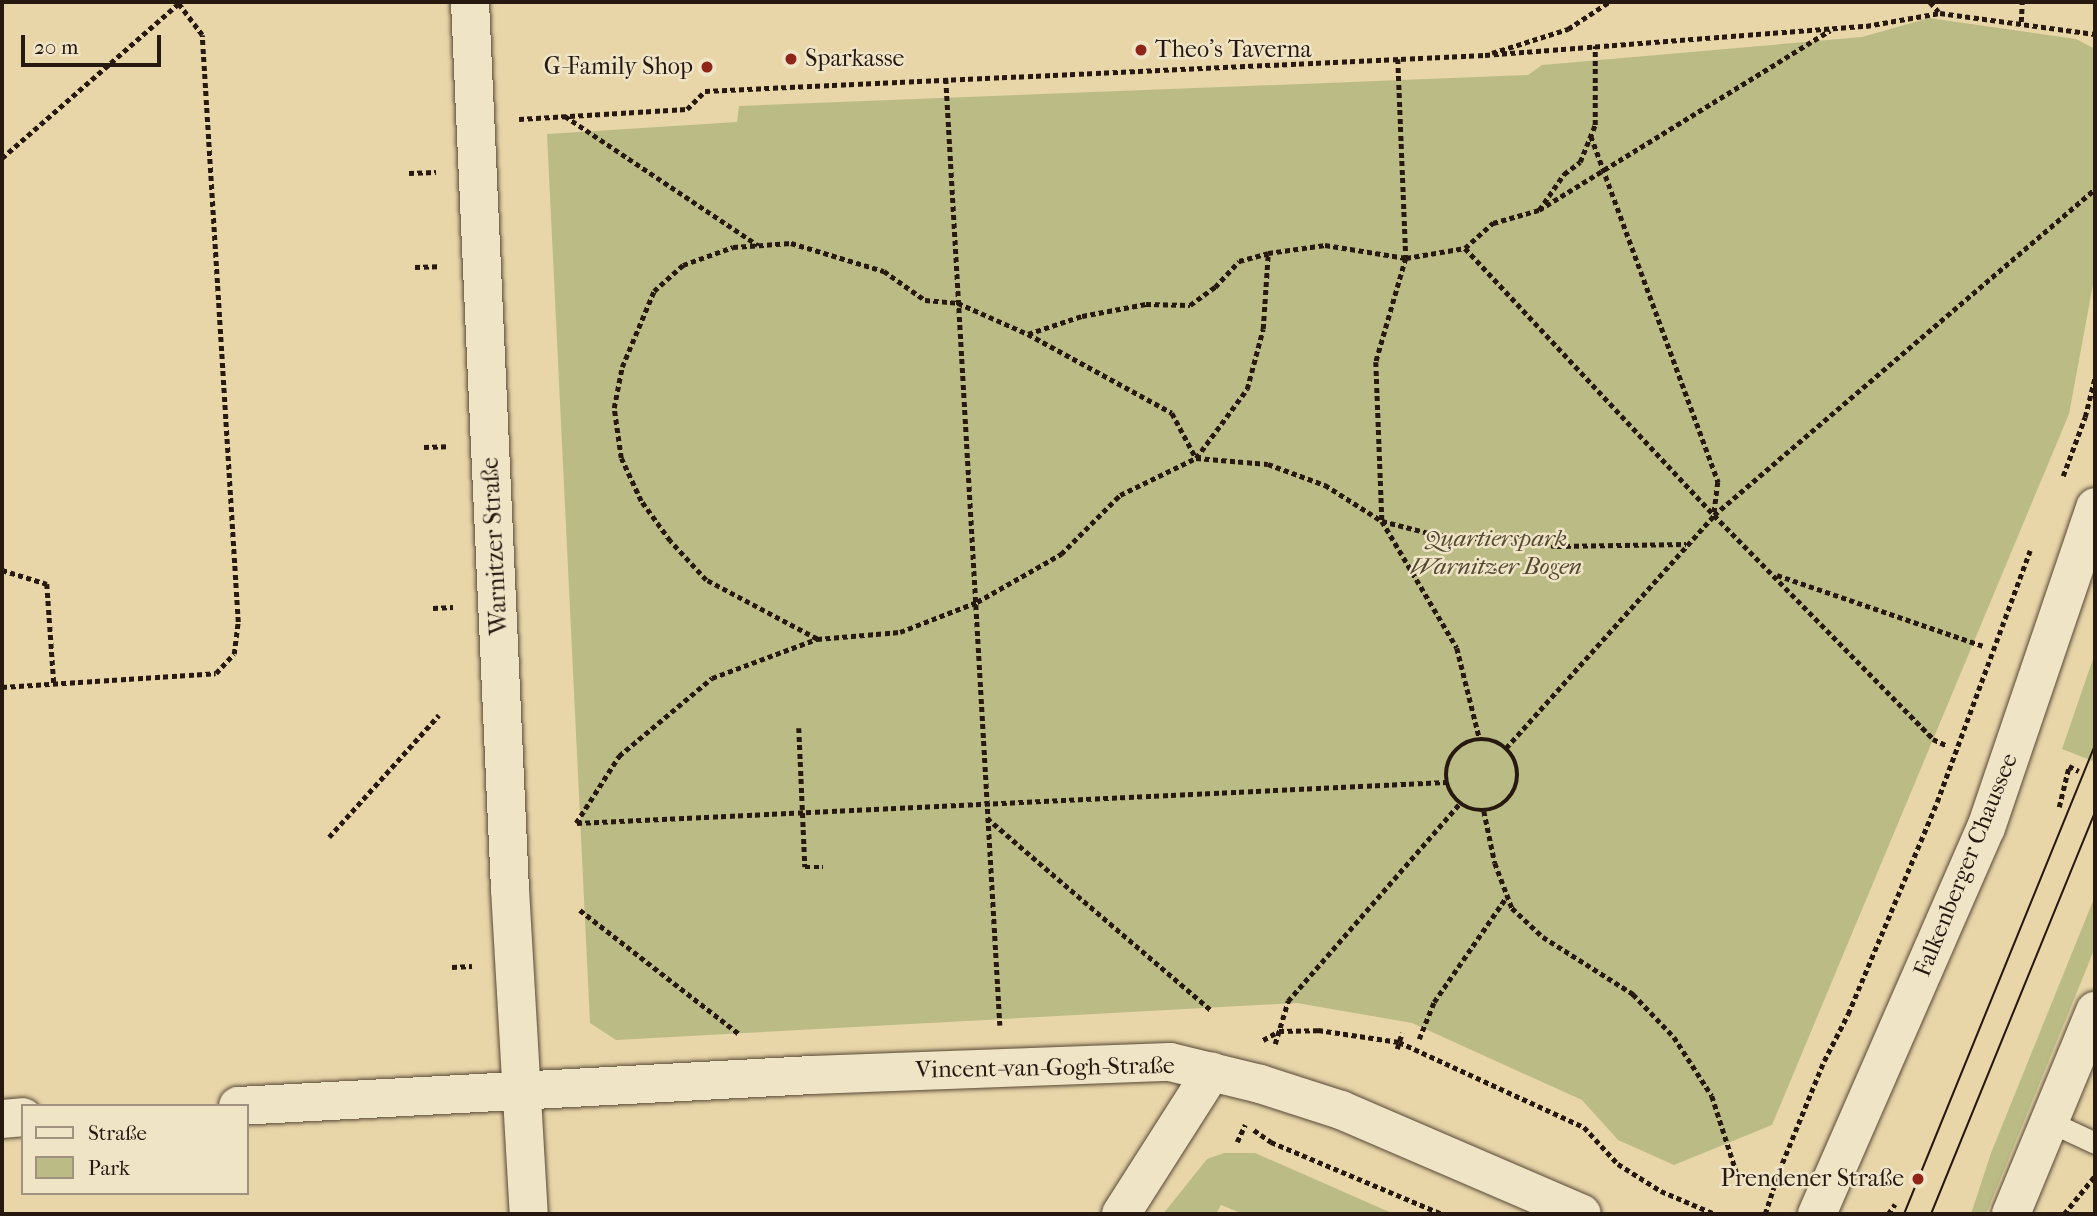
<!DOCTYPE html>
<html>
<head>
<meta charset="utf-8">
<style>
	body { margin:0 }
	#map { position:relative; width:2097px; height:1216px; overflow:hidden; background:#e8d6a9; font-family:"IM FELL French Canon",serif }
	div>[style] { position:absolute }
	.green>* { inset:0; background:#bbbc85 }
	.path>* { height:4.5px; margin-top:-2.25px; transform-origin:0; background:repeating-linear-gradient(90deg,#271810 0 5px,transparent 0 8.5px) }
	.path>.ring { margin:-2.25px; padding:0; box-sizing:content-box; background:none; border:4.5px solid #271810; border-radius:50% }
	.roads { filter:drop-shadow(0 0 2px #574836) drop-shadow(0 0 2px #574836) }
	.service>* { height:21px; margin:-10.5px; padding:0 10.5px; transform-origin:10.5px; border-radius:10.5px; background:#f0e4c7 }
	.minor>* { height:38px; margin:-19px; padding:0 19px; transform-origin:19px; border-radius:19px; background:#f0e4c7 }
	.tertiary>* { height:38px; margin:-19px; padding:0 19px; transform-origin:19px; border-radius:19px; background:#f0e4c7 }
	.secondary>* { height:38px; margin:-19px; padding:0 19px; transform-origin:19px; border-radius:19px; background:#f0e4c7 }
	.tram>* { height:2px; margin:-1px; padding:0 1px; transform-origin:1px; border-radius:1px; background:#271810 }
	.dots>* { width:19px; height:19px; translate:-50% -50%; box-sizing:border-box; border:4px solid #f0e4c7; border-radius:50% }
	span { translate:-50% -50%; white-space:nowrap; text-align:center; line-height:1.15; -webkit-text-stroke:5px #f0e4c7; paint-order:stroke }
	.poi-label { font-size:24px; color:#271810 }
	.left { translate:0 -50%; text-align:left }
	.right { translate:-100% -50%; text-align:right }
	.park-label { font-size:24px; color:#534933; font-style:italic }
	.street-label { font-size:24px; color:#271810 }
	.frame { position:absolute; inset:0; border:4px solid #271810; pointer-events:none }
	.legend { position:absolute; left:21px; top:1104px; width:228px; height:91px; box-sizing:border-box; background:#f0e4c7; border:2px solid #a0927e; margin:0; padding:9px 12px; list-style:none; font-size:21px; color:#271810 }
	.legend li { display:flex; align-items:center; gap:14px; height:35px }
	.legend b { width:35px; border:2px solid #a0927e }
	.scale { position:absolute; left:21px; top:35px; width:140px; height:32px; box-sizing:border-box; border:4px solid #271810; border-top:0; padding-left:9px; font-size:21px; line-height:24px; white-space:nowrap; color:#271810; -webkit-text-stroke:5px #f0e4c7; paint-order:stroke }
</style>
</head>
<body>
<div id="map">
	<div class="green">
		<i style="clip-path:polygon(1929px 18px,2076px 39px,2095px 49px,2095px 274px,2069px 414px,1772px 1125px,1674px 1165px,1618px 1140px,1582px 1100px,1412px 1023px,1297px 1003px,616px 1040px,590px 1023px,547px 134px,737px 122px,739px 106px,1528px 75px,1542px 65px,1862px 37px)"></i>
		<i style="clip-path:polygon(2095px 653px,2095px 762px,2062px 749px)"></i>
		<i style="clip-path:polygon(2095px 896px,2095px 947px,2088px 965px,1986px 1214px,1971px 1214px,1991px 1153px)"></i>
		<i style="clip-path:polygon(1224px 1153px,1255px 1153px,1394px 1214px,1243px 1214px,1221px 1205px,1216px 1214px,1163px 1214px,1207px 1159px)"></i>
	</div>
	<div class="path">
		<i style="left:1930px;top:2px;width:13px;rotate:48deg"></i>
		<i style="left:2021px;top:22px;width:20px;rotate:-87deg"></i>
		<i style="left:1492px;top:53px;width:80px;rotate:-17.5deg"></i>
		<i style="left:1568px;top:29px;width:49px;rotate:-33.4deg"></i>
		<i style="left:1398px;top:59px;width:199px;rotate:87.7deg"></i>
		<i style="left:1406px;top:258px;width:108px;rotate:106.1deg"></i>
		<i style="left:1376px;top:362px;width:159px;rotate:87.8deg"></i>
		<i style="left:1382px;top:521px;width:53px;rotate:14.3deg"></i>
		<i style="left:1433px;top:534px;width:125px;rotate:5.5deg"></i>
		<i style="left:1557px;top:546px;width:129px;rotate:-0.9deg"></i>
		<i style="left:946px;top:79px;width:948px;rotate:86.73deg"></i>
		<i style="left:565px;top:116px;width:232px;rotate:33.8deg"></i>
		<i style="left:519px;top:119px;width:168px;rotate:-3.4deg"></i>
		<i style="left:687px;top:109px;width:25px;rotate:-45deg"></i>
		<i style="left:705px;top:91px;width:781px;rotate:-2.64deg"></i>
		<i style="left:1485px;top:55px;width:382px;rotate:-4.4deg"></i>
		<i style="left:1866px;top:26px;width:75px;rotate:-10deg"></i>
		<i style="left:1940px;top:13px;width:156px;rotate:7.7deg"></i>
		<i style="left:1591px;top:136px;width:369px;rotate:69.8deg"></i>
		<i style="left:1718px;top:482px;width:32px;rotate:97deg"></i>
		<i style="left:2px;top:158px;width:237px;rotate:-41.2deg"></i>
		<i style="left:409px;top:173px;width:27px;rotate:-2deg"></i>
		<i style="left:1539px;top:210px;width:342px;rotate:-31.7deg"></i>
		<i style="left:1465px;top:248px;width:38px;rotate:-42deg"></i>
		<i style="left:1493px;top:223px;width:48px;rotate:-15.8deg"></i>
		<i style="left:1539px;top:210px;width:44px;rotate:-55.2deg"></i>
		<i style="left:1564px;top:174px;width:20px;rotate:-37deg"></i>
		<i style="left:1580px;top:162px;width:40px;rotate:-68deg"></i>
		<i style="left:1595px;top:125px;width:79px;rotate:-90deg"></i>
		<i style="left:415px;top:267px;width:23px;rotate:-2deg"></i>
		<i style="left:1028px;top:334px;width:57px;rotate:-18.4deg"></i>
		<i style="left:1082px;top:316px;width:65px;rotate:-10.6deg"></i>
		<i style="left:1146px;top:304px;width:44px;rotate:1.3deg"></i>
		<i style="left:1190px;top:305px;width:31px;rotate:-36deg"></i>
		<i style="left:1215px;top:287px;width:35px;rotate:-47deg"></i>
		<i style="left:1239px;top:261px;width:30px;rotate:-15deg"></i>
		<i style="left:1268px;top:253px;width:58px;rotate:-8deg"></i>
		<i style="left:1325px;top:245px;width:82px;rotate:9.1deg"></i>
		<i style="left:1406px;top:258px;width:60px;rotate:-9.6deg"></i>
		<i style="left:1465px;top:248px;width:365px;rotate:47deg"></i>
		<i style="left:1714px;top:515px;width:313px;rotate:45.6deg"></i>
		<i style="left:1933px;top:739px;width:14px;rotate:25deg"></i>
		<i style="left:424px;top:447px;width:24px;rotate:-2deg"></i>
		<i style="left:1196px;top:458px;width:72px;rotate:4.8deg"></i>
		<i style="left:1268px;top:464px;width:61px;rotate:20.2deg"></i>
		<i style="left:1325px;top:485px;width:67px;rotate:32.3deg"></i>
		<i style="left:1382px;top:521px;width:147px;rotate:59.4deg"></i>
		<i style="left:1457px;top:648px;width:95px;rotate:76deg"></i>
		<i style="left:2063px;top:476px;width:63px;rotate:-69.6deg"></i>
		<i style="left:2085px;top:417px;width:41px;rotate:-76deg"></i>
		<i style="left:2px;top:570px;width:47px;rotate:17.3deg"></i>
		<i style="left:47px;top:584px;width:101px;rotate:86deg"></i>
		<i style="left:1777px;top:575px;width:218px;rotate:19deg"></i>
		<i style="left:433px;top:608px;width:20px;rotate:-3deg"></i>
		<i style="left:817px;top:639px;width:126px;rotate:-152deg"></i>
		<i style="left:706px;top:580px;width:53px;rotate:-132.7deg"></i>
		<i style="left:670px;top:541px;width:49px;rotate:-125.9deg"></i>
		<i style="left:641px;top:501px;width:47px;rotate:-114.9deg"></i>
		<i style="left:621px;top:458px;width:50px;rotate:-98deg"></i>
		<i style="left:614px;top:408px;width:42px;rotate:-79deg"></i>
		<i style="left:622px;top:367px;width:82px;rotate:-67.2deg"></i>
		<i style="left:654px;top:291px;width:39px;rotate:-42deg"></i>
		<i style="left:683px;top:265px;width:53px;rotate:-19.8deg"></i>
		<i style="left:733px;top:247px;width:58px;rotate:-3.9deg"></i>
		<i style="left:791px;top:243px;width:97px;rotate:16.8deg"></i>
		<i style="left:884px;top:271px;width:50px;rotate:35.3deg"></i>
		<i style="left:925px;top:300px;width:33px;rotate:5deg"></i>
		<i style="left:958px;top:303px;width:77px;rotate:23.9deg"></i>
		<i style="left:1028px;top:334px;width:164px;rotate:28.7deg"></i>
		<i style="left:1172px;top:413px;width:51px;rotate:61.9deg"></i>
		<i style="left:2px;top:687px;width:214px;rotate:-3.7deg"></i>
		<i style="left:216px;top:673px;width:26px;rotate:-47deg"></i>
		<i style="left:234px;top:654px;width:32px;rotate:-83deg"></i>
		<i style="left:238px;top:622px;width:588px;rotate:-93.51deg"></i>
		<i style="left:202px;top:35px;width:39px;rotate:-127deg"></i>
		<i style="left:799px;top:728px;width:139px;rotate:87.5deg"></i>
		<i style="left:805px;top:867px;width:18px"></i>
		<i class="ring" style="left:1446px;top:739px;width:67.5px;height:67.5px"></i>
		<i style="left:1506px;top:748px;width:312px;rotate:-48.2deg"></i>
		<i style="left:1714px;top:515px;width:501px;rotate:-40.55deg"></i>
		<i style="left:2059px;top:807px;width:42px;rotate:-76.3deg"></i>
		<i style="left:2069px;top:766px;width:11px;rotate:27deg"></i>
		<i style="left:1484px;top:811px;width:53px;rotate:78.1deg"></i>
		<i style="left:1495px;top:863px;width:48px;rotate:69.3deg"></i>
		<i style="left:1512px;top:908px;width:42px;rotate:43.1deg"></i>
		<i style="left:1543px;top:937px;width:107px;rotate:32.3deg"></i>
		<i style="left:1633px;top:994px;width:59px;rotate:46.4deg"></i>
		<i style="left:1674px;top:1037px;width:70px;rotate:57.2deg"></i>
		<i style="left:1712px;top:1096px;width:85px;rotate:72.2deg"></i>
		<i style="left:987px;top:818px;width:296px;rotate:40.6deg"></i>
		<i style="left:576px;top:823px;width:80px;rotate:-57.3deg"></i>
		<i style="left:619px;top:756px;width:121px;rotate:-40deg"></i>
		<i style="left:712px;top:678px;width:112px;rotate:-20.4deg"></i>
		<i style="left:817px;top:639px;width:83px;rotate:-4.8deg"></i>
		<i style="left:900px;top:632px;width:83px;rotate:-21.3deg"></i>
		<i style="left:977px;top:602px;width:97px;rotate:-29.7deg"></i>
		<i style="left:1061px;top:554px;width:83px;rotate:-45deg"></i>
		<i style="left:1120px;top:495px;width:85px;rotate:-26deg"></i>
		<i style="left:1196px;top:458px;width:86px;rotate:-53.5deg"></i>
		<i style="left:1247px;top:389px;width:62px;rotate:-75.1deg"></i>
		<i style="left:1263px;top:329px;width:76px;rotate:-86.2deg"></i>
		<i style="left:577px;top:823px;width:870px;rotate:-2.7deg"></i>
		<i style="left:329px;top:837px;width:164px;rotate:-48deg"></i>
		<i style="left:580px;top:910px;width:202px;rotate:37.9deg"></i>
		<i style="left:452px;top:967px;width:20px;rotate:-3deg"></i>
		<i style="left:1419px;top:1039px;width:40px;rotate:-68deg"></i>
		<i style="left:1434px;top:1002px;width:129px;rotate:-55.4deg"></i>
		<i style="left:1263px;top:1040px;width:18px;rotate:-29deg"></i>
		<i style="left:1279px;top:1031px;width:39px;rotate:-1deg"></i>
		<i style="left:1318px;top:1030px;width:82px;rotate:8.4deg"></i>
		<i style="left:1399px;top:1042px;width:204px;rotate:24.7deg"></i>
		<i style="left:1584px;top:1127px;width:50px;rotate:47.4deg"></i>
		<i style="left:1618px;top:1164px;width:51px;rotate:32.1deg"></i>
		<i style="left:1661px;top:1191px;width:59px;rotate:23.1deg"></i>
		<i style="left:1275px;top:1044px;width:45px;rotate:-73.2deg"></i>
		<i style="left:1288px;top:1001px;width:262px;rotate:-49deg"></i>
		<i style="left:1397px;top:1049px;width:17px;rotate:-73deg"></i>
		<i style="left:1254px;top:1130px;width:21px;rotate:35deg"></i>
		<i style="left:1271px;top:1142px;width:186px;rotate:22.8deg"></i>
		<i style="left:1237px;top:1142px;width:19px;rotate:-65deg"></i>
		<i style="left:1765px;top:1214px;width:45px;rotate:-72deg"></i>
		<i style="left:1779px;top:1171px;width:119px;rotate:-67.8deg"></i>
		<i style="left:1824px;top:1061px;width:53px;rotate:-62.9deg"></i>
		<i style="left:1848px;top:1014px;width:230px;rotate:-67.2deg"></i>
		<i style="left:1937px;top:802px;width:268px;rotate:-69.7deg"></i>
		<i style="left:1888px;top:1214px;width:12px;rotate:-55deg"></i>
		<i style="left:2064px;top:1214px;width:48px;rotate:-51deg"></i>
	</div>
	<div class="roads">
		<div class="service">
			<i style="left:2050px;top:1122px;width:50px;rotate:25deg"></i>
		</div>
		<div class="minor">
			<i style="left:470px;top:2px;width:888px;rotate:87.42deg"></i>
			<i style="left:510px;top:889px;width:326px;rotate:86.7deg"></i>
			<i style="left:1121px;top:1214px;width:169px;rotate:-57.5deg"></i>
		</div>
		<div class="tertiary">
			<i style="left:238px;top:1106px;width:575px;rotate:-3.09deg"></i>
			<i style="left:812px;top:1075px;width:358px;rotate:-2.1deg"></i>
			<i style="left:1170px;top:1062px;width:93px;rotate:13.7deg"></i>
			<i style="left:1260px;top:1084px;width:85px;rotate:17.8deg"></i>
			<i style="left:1341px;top:1110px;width:262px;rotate:23.3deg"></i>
			<i style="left:2px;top:1119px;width:21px;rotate:-5deg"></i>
		</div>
		<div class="secondary">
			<i style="left:1817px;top:1214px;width:421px;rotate:-66.4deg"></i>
			<i style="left:1986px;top:828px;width:339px;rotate:-71.2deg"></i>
			<i style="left:2011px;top:1214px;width:220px;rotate:-67.5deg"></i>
		</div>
	</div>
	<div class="tram">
		<i style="left:1904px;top:1214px;width:506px;rotate:-67.84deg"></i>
		<i style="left:1931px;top:1214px;width:434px;rotate:-67.8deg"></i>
	</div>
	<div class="dots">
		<i style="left:1141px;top:50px;background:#8f2418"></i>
		<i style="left:791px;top:59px;background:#8f2418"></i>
		<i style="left:707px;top:67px;background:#8f2418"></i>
		<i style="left:1918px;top:1179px;background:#8f2418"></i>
	</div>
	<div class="poi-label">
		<span class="left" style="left:1155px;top:50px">Theo’s Taverna</span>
		<span class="left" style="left:805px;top:59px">Sparkasse</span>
		<span class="right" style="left:693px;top:67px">G-Family Shop</span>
		<span class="right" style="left:1904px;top:1179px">Prendener Straße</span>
	</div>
	<div class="park-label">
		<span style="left:1496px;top:553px">Quartierspark<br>Warnitzer Bogen</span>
	</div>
	<div class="street-label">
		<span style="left:495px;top:546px;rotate:-93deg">Warnitzer Straße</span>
		<span style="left:1966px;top:865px;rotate:-68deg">Falkenberger Chaussee</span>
		<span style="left:1045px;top:1068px;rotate:-1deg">Vincent-van-Gogh-Straße</span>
	</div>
	<div class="frame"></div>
	<ul class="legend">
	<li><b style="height:9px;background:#f0e4c7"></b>Straße</li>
	<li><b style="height:19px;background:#bbbc85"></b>Park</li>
	</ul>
	<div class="scale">20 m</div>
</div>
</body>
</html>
